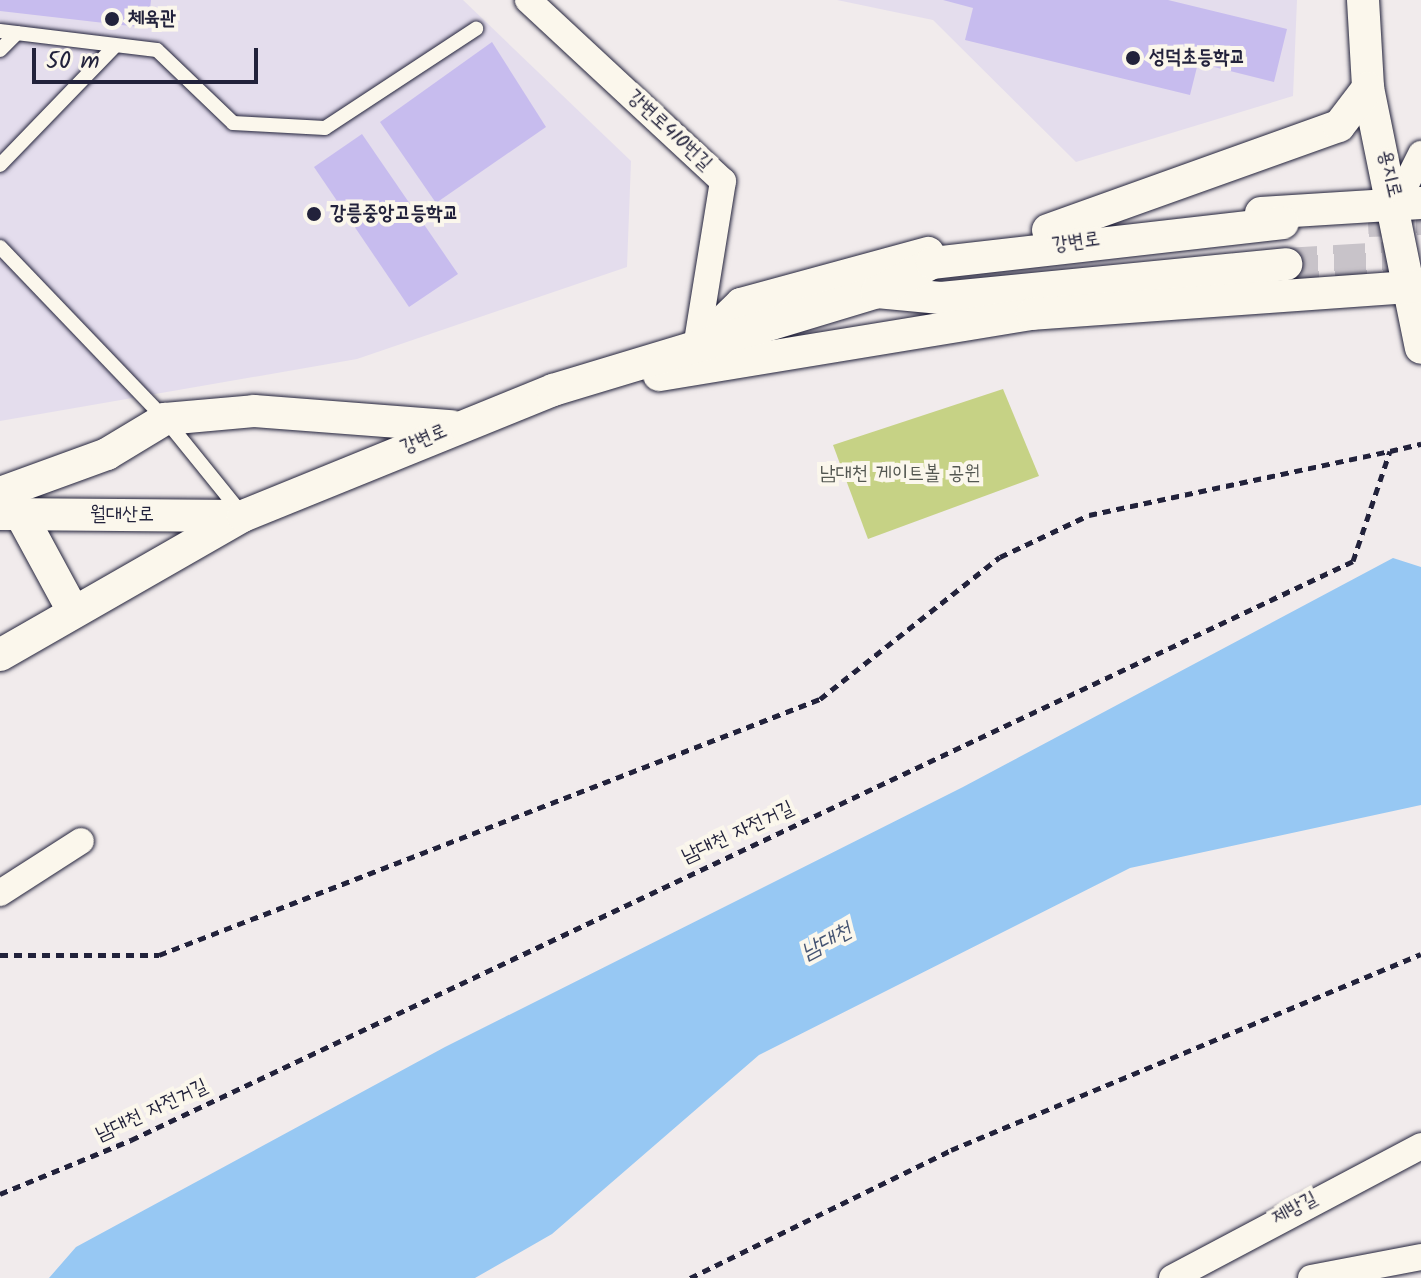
<!DOCTYPE html>
<html>
<head>
<meta charset="utf-8">
<style>
	body { margin:0 }
	#map { position:relative; width:1421px; height:1278px; overflow:hidden; background:#f1ebec; font-family:Kalam,"Poor Story",sans-serif }
	div>[style] { position:absolute }
	.built>* { inset:0; background:#e4dded }
	.green>* { inset:0; background:#c6d285 }
	.water>* { inset:0; background:#97c8f3 }
	.building>* { inset:0; background:#c7bcee }
	.tertiary-tunnel>* { height:32px; margin-top:-16px; transform-origin:0; background:repeating-linear-gradient(90deg,#c8c3c9 0 32px,transparent 0 48px) }
	.path>* { height:5px; margin-top:-2.5px; transform-origin:0; background:repeating-linear-gradient(90deg,#22223b 0 8px,transparent 0 14px) }
	.roads { filter:drop-shadow(0 0 2px #22223b) drop-shadow(0 0 2px #22223b) }
	.service>* { height:14px; margin:-7px; padding:0 7px; transform-origin:7px; border-radius:7px; background:#fbf7ec }
	.minor>* { height:26px; margin:-13px; padding:0 13px; transform-origin:13px; border-radius:13px; background:#fbf7ec }
	.tertiary>* { height:32px; margin:-16px; padding:0 16px; transform-origin:16px; border-radius:16px; background:#fbf7ec }
	.dots>* { width:22px; height:22px; translate:-50% -50%; box-sizing:border-box; border:4px solid #fbf7ec; border-radius:50% }
	span { translate:-50% -50%; white-space:nowrap; text-align:center; line-height:1.15; -webkit-text-stroke:8px #fbf7ec; paint-order:stroke }
	.poi-label { font-size:20px; color:#22223b; font-weight:700 }
	.left { translate:0 -50%; text-align:left }
	.street-label { font-size:20px; color:#22223b }
	.park-label { font-size:20px; color:#535751 }
	.water-label { font-size:22px; color:#455472; font-style:italic }
	.scale { position:absolute; left:32px; top:48px; width:226px; height:36px; box-sizing:border-box; border:4px solid #22223b; border-top:0; padding-left:10px; font-size:24px; line-height:28px; white-space:nowrap; color:#22223b; -webkit-text-stroke:6px #fbf7ec; paint-order:stroke }
</style>
</head>
<body>
<div id="map">
	<div class="built">
		<i style="clip-path:polygon(0 0,463px 0,631px 161px,627px 267px,357px 359px,0 421px)"></i>
		<i style="clip-path:polygon(837px 0,1297px 0,1293px 96px,1076px 162px,933px 20px)"></i>
	</div>
	<div class="green">
		<i style="clip-path:polygon(1003px 389px,1039px 476px,868px 539px,833px 445px)"></i>
	</div>
	<div class="water">
		<i style="clip-path:polygon(1393px 558px,1421px 567px,1421px 805px,1130px 868px,759px 1055px,552px 1234px,475px 1278px,49px 1278px,76px 1247px,445px 1047px,963px 787px)"></i>
	</div>
	<div class="building">
		<i style="clip-path:polygon(0 0,151px 0,148px 28px,0 11px)"></i>
		<i style="clip-path:polygon(943px 0,1168px 0,1287px 29px,1274px 82px,1198px 63px,1190px 95px,965px 40px,973px 8px)"></i>
		<i style="clip-path:polygon(492px 42px,546px 127px,436px 203px,380px 122px)"></i>
		<i style="clip-path:polygon(362px 134px,458px 274px,409px 307px,314px 167px)"></i>
	</div>
	<div class="tertiary-tunnel">
		<i style="left:1368px;top:221px;width:53px;rotate:-2.2deg"></i>
		<i style="left:1286px;top:264px;width:135px;rotate:-3.4deg"></i>
	</div>
	<div class="path">
		<i style="left:0;top:955px;width:159px"></i>
		<i style="left:159px;top:955px;width:709px;rotate:-21.17deg"></i>
		<i style="left:820px;top:699px;width:229px;rotate:-38.3deg"></i>
		<i style="left:1000px;top:557px;width:98px;rotate:-25.3deg"></i>
		<i style="left:1089px;top:515px;width:307px;rotate:-12deg"></i>
		<i style="left:0;top:1194px;width:142px;rotate:-22.4deg"></i>
		<i style="left:131px;top:1140px;width:1352px;rotate:-25.35deg"></i>
		<i style="left:1353px;top:561px;width:116px;rotate:-71.4deg"></i>
		<i style="left:1390px;top:451px;width:32px;rotate:-13deg"></i>
		<i style="left:690px;top:1278px;width:291px;rotate:-26.1deg"></i>
		<i style="left:951px;top:1150px;width:509px;rotate:-22.64deg"></i>
	</div>
	<div class="roads">
		<div class="service">
			<i style="left:0;top:31px;width:158px;rotate:6.9deg"></i>
			<i style="left:157px;top:50px;width:105px;rotate:43.8deg"></i>
			<i style="left:233px;top:123px;width:92px;rotate:3.1deg"></i>
			<i style="left:325px;top:128px;width:181px;rotate:-33.3deg"></i>
			<i style="left:0;top:50px;width:24px;rotate:-45deg"></i>
			<i style="left:0;top:165px;width:165px;rotate:-46deg"></i>
			<i style="left:0;top:247px;width:238px;rotate:46.2deg"></i>
			<i style="left:165px;top:419px;width:121px;rotate:51deg"></i>
		</div>
		<div class="minor">
			<i style="left:528px;top:0;width:266px;rotate:42.9deg"></i>
			<i style="left:723px;top:181px;width:168px;rotate:99.2deg"></i>
			<i style="left:1396px;top:204px;width:56px;rotate:-63.4deg"></i>
			<i style="left:0;top:893px;width:96px;rotate:-32.7deg"></i>
			<i style="left:1172px;top:1278px;width:282px;rotate:-27.9deg"></i>
			<i style="left:1311px;top:1278px;width:112px;rotate:-10.8deg"></i>
		</div>
		<div class="tertiary">
			<i style="left:1363px;top:0;width:88px;rotate:86.7deg"></i>
			<i style="left:1368px;top:88px;width:265px;rotate:78.5deg"></i>
			<i style="left:1261px;top:213px;width:160px;rotate:-3.6deg"></i>
			<i style="left:1048px;top:230px;width:309px;rotate:-19.7deg"></i>
			<i style="left:1339px;top:126px;width:48px;rotate:-52.7deg"></i>
			<i style="left:877px;top:292px;width:64px;rotate:5.4deg"></i>
			<i style="left:941px;top:298px;width:347px;rotate:-5.6deg"></i>
			<i style="left:701px;top:343px;width:56px;rotate:-44.3deg"></i>
			<i style="left:741px;top:304px;width:194px;rotate:-15.3deg"></i>
			<i style="left:659px;top:375px;width:378px;rotate:-9.3deg"></i>
			<i style="left:1032px;top:314px;width:390px;rotate:-4.1deg"></i>
			<i style="left:0;top:493px;width:114px;rotate:-20deg"></i>
			<i style="left:107px;top:454px;width:68px;rotate:-31.1deg"></i>
			<i style="left:165px;top:419px;width:89px;rotate:-5.1deg"></i>
			<i style="left:254px;top:411px;width:198px;rotate:4.4deg"></i>
			<i style="left:0;top:514px;width:241px;rotate:0.5deg"></i>
			<i style="left:21px;top:515px;width:107px;rotate:61.5deg"></i>
			<i style="left:0;top:655px;width:280px;rotate:-29.8deg"></i>
			<i style="left:243px;top:516px;width:335px;rotate:-22.1deg"></i>
			<i style="left:553px;top:390px;width:338px;rotate:-16.8deg"></i>
			<i style="left:877px;top:292px;width:62px;rotate:-27.8deg"></i>
			<i style="left:932px;top:263px;width:353px;rotate:-6.5deg"></i>
		</div>
	</div>
	<div class="dots">
		<i style="left:112px;top:19px;background:#22223b"></i>
		<i style="left:1133px;top:58px;background:#22223b"></i>
		<i style="left:314px;top:214px;background:#22223b"></i>
	</div>
	<div class="poi-label">
		<span class="left" style="left:128px;top:19px">체육관</span>
		<span class="left" style="left:1149px;top:58px">성덕초등학교</span>
		<span class="left" style="left:330px;top:214px">강릉중앙고등학교</span>
	</div>
	<div class="street-label">
		<span style="left:669px;top:131px;rotate:43deg">강변로410번길</span>
		<span style="left:1389px;top:174px;rotate:77deg">용지로</span>
		<span style="left:1076px;top:243px;rotate:-8deg">강변로</span>
		<span style="left:424px;top:440px;rotate:-23deg">강변로</span>
		<span style="left:122px;top:515px">월대산로</span>
		<span style="left:738px;top:833px;rotate:-25deg">남대천 자전거길</span>
		<span style="left:152px;top:1111px;rotate:-25deg">남대천 자전거길</span>
		<span style="left:1295px;top:1209px;rotate:-28deg">제방길</span>
	</div>
	<div class="park-label">
		<span style="left:900px;top:474px">남대천 게이트볼 공원</span>
	</div>
	<div class="water-label">
		<span style="left:827px;top:942px;rotate:-28deg">남대천</span>
	</div>
	<div class="scale">50 m</div>
</div>
</body>
</html>
